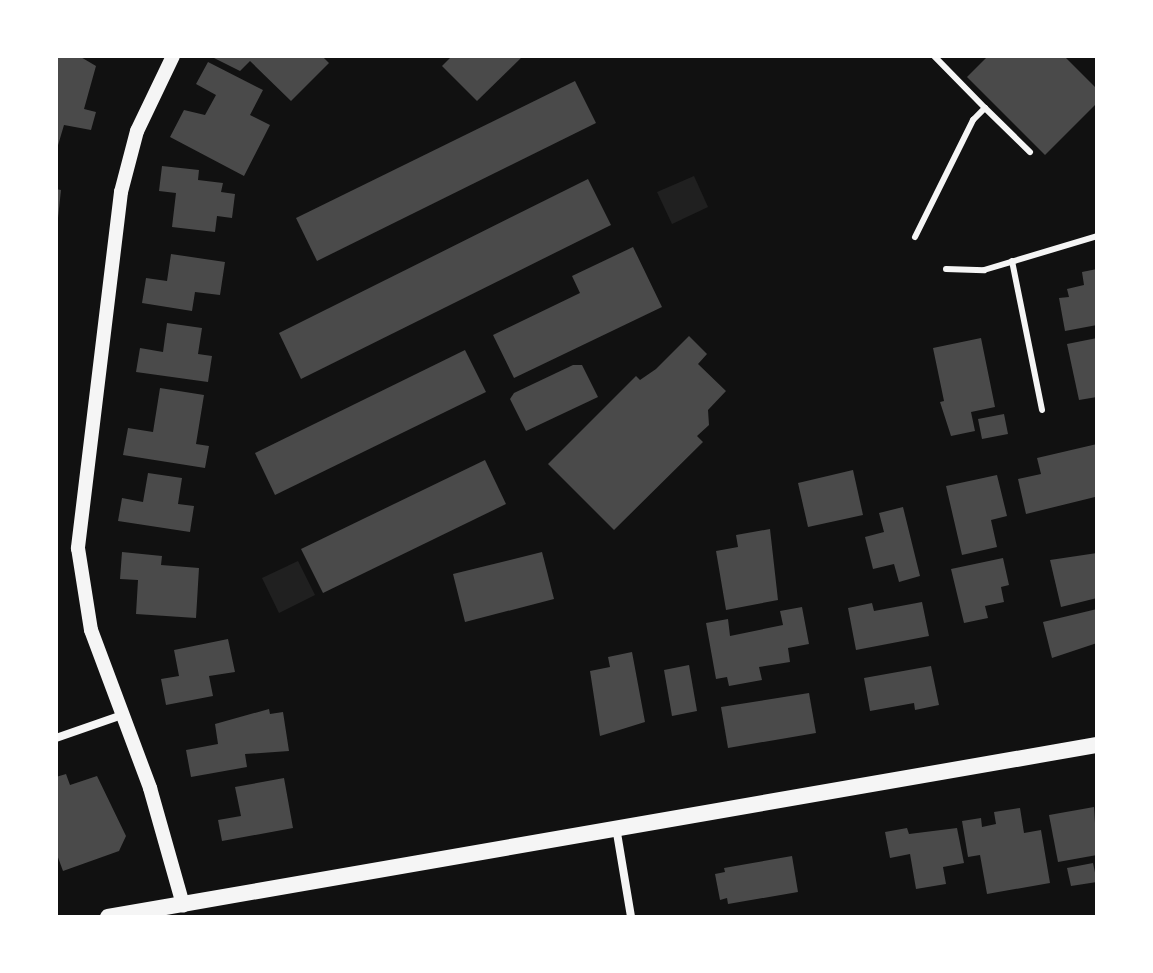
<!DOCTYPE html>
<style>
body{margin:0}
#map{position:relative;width:1153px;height:973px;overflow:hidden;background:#111;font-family:Rubik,sans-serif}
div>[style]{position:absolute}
.green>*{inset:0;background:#202020}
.building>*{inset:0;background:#4a4a4a}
.service>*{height:6px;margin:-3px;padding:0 3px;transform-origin:3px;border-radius:3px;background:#f5f5f5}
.minor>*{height:8px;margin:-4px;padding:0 4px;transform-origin:4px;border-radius:4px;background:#f5f5f5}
.tertiary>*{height:14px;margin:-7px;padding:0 7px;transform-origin:7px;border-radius:7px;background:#f5f5f5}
.secondary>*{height:16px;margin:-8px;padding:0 8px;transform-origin:8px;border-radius:8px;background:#f5f5f5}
span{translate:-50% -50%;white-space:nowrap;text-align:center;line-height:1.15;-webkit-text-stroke:8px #fff;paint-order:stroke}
.frame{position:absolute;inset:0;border:58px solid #fff;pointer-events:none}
</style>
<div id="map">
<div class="green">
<i style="clip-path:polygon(694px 176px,708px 207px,672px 224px,657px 192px)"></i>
<i style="clip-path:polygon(298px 561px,315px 595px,279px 613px,262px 578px)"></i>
</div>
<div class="building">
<i style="clip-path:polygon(79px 56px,96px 66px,84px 109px,96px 112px,91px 130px,64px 125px,56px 152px,56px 64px,58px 57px)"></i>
<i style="clip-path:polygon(210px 56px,322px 56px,329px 63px,291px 101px,250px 61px,240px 71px)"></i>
<i style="clip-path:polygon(452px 56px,523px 56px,477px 101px,442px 66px)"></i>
<i style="clip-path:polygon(988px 56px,1064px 56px,1097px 89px,1097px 103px,1045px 155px,967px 77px)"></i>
<i style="clip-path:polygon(208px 62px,263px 90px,250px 115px,270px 125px,244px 176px,170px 137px,184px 110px,205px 115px,216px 95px,196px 84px)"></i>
<i style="clip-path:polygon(575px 81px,596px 123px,317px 261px,296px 218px)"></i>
<i style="clip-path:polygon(162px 166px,199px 170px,198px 180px,223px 183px,221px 192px,235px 194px,232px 218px,217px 216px,215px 232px,172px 227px,176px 193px,159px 191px)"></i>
<i style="clip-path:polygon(588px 179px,611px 225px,301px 379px,279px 333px)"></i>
<i style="clip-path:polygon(56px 189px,61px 190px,58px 218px,56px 218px)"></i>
<i style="clip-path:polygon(633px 247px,662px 307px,514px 378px,493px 335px,580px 293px,572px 276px)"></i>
<i style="clip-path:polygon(171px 254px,225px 262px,220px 295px,195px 292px,192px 311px,142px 303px,146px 278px,167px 281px)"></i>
<i style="clip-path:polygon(1097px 269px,1097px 325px,1065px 331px,1059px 298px,1069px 297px,1067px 289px,1084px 285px,1082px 272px)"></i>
<i style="clip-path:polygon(167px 323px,202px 328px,198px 354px,212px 356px,208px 382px,136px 372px,140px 348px,163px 352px)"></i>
<i style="clip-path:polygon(689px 336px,707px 354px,698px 364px,726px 391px,708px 410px,709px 425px,697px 436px,703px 442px,614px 530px,548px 464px,636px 376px,640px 380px,656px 369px)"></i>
<i style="clip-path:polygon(981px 338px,995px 407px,971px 412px,975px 431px,951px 436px,940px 402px,944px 401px,933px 348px)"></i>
<i style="clip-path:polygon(1097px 338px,1097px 397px,1079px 400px,1067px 344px)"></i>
<i style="clip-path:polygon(465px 350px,486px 392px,275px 495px,255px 453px)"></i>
<i style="clip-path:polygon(573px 365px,582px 365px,598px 397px,526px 431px,510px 399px,514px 393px)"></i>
<i style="clip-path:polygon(160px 388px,204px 395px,196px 444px,209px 446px,205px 468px,123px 455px,128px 428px,153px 432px)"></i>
<i style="clip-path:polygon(1004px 414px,1008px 434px,982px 439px,978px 419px)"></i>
<i style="clip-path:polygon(1097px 444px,1095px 497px,1026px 514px,1018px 479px,1041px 474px,1037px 458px)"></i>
<i style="clip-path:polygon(485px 460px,506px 504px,323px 593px,301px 549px)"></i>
<i style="clip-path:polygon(853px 470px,863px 515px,808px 527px,798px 483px)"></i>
<i style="clip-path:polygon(148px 473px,182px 478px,178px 504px,194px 506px,190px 532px,118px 521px,122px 498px,143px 502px)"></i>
<i style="clip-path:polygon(997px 475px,1007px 516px,991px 520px,997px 547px,962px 555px,946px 486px)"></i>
<i style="clip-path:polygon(903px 507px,920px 576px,899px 582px,894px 564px,873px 569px,865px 537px,884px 532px,879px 513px)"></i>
<i style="clip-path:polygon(770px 529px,778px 600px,726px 610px,716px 551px,738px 547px,736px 535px)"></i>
<i style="clip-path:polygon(122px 552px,162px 556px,161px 565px,199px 568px,196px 618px,136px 614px,138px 580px,120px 579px)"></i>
<i style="clip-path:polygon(542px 552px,554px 599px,465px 622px,453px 574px)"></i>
<i style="clip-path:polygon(1097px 553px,1097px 598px,1061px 607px,1050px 560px)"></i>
<i style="clip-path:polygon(1003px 558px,1009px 585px,1001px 587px,1004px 602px,985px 606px,988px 618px,964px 623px,951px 569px)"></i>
<i style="clip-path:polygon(922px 602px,929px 636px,856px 650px,848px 608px,872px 603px,874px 611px)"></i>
<i style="clip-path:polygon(802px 607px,809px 644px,788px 648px,790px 662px,759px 667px,762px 680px,729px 686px,727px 677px,716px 679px,706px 623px,728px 619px,730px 636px,783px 625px,780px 611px)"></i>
<i style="clip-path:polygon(1097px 609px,1097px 643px,1052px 658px,1043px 622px)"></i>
<i style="clip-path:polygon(228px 639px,235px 672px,209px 676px,213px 696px,166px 705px,161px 679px,179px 676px,174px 650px)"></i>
<i style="clip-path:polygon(632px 652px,645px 722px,600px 736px,590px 671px,610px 667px,608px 657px)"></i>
<i style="clip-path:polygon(689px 665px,697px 711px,672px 716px,664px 670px)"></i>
<i style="clip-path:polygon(931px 666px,939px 705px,915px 710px,914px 703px,870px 711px,864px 678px)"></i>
<i style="clip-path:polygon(809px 693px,816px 733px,728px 748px,721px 707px)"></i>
<i style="clip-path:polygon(269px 709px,270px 714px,283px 712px,289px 751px,245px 754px,247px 767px,191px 777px,186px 750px,218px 744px,215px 724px)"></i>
<i style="clip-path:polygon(66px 774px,70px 785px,97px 776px,126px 836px,119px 851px,63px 871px,56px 852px,56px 777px)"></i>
<i style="clip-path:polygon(284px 778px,293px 828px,222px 841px,218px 820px,241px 816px,235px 787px)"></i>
<i style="clip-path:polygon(1094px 807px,1097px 855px,1058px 862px,1049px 815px)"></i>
<i style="clip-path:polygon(1020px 808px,1024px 833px,1041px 830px,1050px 883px,987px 894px,980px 855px,968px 857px,962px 821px,981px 818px,982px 827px,996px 824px,994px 812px)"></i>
<i style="clip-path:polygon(907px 828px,909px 834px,957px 828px,964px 863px,943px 867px,946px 884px,916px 889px,910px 854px,890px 858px,885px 832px)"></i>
<i style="clip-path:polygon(792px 856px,798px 892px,728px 904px,727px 898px,720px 900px,715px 874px,725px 872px,724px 868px)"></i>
<i style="clip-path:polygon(1093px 863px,1097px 882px,1071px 886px,1067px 868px)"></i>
</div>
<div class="service">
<i style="left:985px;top:108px;width:63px;rotate:44.4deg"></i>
<i style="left:915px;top:237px;width:131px;rotate:-63.6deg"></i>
<i style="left:973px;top:120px;width:17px;rotate:-45deg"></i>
<i style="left:985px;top:108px;width:73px;rotate:-134.4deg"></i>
<i style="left:1012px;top:261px;width:152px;rotate:78.6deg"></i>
<i style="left:946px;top:269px;width:38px;rotate:2deg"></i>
<i style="left:984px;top:270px;width:118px;rotate:-16.7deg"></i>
</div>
<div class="minor">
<i style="left:56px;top:738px;width:67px;rotate:-19.2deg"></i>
<i style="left:616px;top:827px;width:91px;rotate:80.5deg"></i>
</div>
<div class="tertiary">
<i style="left:173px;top:56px;width:83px;rotate:115.6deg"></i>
<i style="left:137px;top:131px;width:63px;rotate:104.7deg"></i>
<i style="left:121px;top:192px;width:359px;rotate:96.9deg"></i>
<i style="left:78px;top:548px;width:83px;rotate:81deg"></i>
<i style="left:91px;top:630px;width:169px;rotate:69.5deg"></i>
<i style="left:150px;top:788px;width:122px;rotate:74.2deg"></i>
</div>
<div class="secondary">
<i style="left:108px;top:917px;width:1004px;rotate:-9.87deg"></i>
</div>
<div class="frame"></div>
</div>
